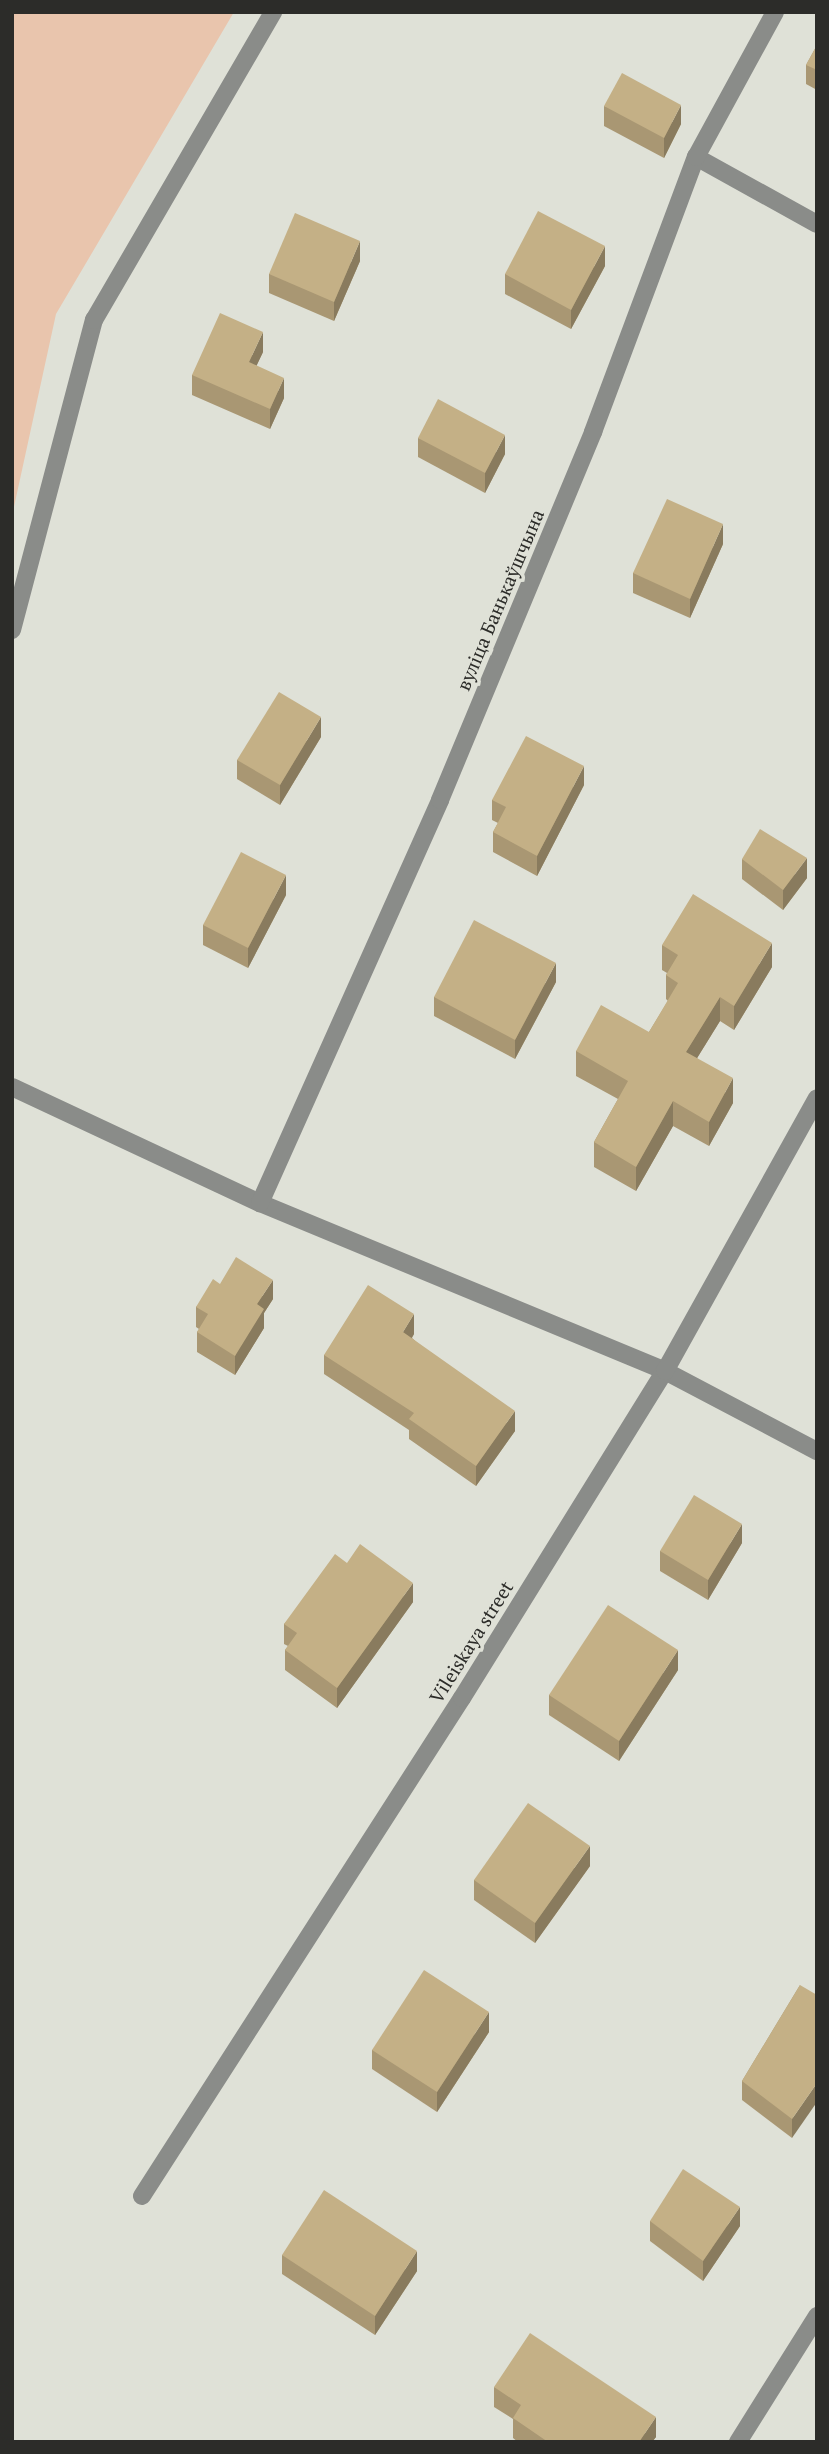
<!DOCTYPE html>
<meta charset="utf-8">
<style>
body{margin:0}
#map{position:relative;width:829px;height:2454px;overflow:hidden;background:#dfe1d7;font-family:"PT Serif",serif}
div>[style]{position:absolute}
.green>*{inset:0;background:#e9c5ad}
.minor>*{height:18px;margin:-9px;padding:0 9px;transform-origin:9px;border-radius:9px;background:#8a8c89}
.wall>*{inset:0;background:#a99773}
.shaded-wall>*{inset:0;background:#897b5e}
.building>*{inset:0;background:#c4b086}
span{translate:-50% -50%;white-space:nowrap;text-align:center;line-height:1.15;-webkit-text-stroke:7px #dfe1d7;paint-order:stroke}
.street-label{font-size:19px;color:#2c2c29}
.frame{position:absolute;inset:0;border:14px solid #2c2c29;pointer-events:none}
</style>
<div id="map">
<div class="green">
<i style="clip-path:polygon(12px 12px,234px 12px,56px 314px,12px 516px)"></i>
</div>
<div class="minor">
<i style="left:696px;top:157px;width:138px;rotate:29deg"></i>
<i style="left:12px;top:630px;width:321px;rotate:-75.2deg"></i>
<i style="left:94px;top:320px;width:356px;rotate:-59.8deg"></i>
<i style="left:12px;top:1087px;width:274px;rotate:25.1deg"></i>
<i style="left:260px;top:1203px;width:438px;rotate:22.5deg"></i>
<i style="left:665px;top:1371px;width:172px;rotate:27.8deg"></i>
<i style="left:260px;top:1203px;width:441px;rotate:-65.9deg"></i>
<i style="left:440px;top:800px;width:399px;rotate:-67.4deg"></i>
<i style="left:593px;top:432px;width:294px;rotate:-69.5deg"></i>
<i style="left:696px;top:157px;width:165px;rotate:-61.4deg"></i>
<i style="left:142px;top:2196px;width:592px;rotate:-57.28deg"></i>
<i style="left:462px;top:1698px;width:385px;rotate:-58.2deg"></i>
<i style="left:665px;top:1371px;width:312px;rotate:-60.9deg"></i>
<i style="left:738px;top:2442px;width:149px;rotate:-57.9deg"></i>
</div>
<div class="wall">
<i style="clip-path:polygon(817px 45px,817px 90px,806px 84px,806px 65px)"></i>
<i style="clip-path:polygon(604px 106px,681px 124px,664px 158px,604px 126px)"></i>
<i style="clip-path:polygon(360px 261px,334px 321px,269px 293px,269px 274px)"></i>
<i style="clip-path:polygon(605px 266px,571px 329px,505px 294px,505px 274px)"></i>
<i style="clip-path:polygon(263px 352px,256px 366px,284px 398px,270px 429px,192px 395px,192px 375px)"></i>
<i style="clip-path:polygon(418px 438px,505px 454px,485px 493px,418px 457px)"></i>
<i style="clip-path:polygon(723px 544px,690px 618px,633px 593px,633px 573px)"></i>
<i style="clip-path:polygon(321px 737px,280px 805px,237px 779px,237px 760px)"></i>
<i style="clip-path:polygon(584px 785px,537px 876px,493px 852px,493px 832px,498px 823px,492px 820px,492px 800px)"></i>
<i style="clip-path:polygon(742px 859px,807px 878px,783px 910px,742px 879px)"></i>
<i style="clip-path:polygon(286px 895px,248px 968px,203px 945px,203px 925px)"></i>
<i style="clip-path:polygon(662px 945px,772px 967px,734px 1030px,720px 1021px,697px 1058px,733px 1103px,709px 1146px,673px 1126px,636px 1191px,594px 1167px,594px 1142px,618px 1099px,576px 1076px,576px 1051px,649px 1032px,668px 1001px,666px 999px,666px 975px,667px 973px,662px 970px)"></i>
<i style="clip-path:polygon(556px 982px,515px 1059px,434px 1016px,434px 997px)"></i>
<i style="clip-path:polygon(220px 1284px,273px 1299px,264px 1313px,264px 1328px,235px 1375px,197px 1352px,197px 1332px,199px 1329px,196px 1327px,196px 1307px)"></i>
<i style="clip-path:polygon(414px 1334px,412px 1338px,515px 1431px,476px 1486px,409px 1439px,409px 1430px,324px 1374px,324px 1355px)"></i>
<i style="clip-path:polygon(742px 1543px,708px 1600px,660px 1571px,660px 1551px)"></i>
<i style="clip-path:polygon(347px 1563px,413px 1602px,337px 1708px,285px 1670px,285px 1650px,288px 1646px,284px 1644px,284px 1624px)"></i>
<i style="clip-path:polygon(678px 1670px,619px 1761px,549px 1715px,549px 1695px)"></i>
<i style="clip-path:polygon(590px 1866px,535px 1943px,474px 1900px,474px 1880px)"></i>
<i style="clip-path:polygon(800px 1985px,792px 2138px,742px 2100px,742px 2081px)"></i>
<i style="clip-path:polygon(489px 2032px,437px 2112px,372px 2069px,372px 2050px)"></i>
<i style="clip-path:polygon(650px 2221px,740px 2226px,703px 2281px,650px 2241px)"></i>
<i style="clip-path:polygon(282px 2255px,417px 2271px,375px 2335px,282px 2274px)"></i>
<i style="clip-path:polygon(494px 2387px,656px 2437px,652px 2442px,518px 2442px,513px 2438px,513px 2419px,494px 2407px)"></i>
</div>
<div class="shaded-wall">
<i style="clip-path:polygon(681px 105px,681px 124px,664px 158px,664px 138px)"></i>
<i style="clip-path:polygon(360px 241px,360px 261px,334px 321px,334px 302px)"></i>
<i style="clip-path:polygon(605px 246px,605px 266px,571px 329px,571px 310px)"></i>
<i style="clip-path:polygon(263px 332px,263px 352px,249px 382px,249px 362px)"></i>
<i style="clip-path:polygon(284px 378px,284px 398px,270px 429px,270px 409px)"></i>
<i style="clip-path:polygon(505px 435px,505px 454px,485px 493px,485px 473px)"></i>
<i style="clip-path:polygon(723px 524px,723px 544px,690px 618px,690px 599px)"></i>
<i style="clip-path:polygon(321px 717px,321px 737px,280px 805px,280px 785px)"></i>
<i style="clip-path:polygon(584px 766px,584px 785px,537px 876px,537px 856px)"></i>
<i style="clip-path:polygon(807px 858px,807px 878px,783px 910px,783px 890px)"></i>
<i style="clip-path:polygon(286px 875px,286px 895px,248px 968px,248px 948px)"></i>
<i style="clip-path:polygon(772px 943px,772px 967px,734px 1030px,734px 1006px)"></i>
<i style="clip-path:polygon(556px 963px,556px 982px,515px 1059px,515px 1040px)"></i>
<i style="clip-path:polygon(720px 997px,720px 1021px,686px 1076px,686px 1052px)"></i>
<i style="clip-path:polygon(733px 1078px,733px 1103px,709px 1146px,709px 1122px)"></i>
<i style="clip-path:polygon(673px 1101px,673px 1126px,636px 1191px,636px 1167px)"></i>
<i style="clip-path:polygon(273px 1280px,273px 1299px,264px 1313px,264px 1328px,235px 1375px,235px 1356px,257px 1304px)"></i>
<i style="clip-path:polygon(414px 1314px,414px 1334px,403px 1351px,403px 1332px)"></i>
<i style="clip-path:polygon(515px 1411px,515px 1431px,476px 1486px,476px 1466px)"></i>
<i style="clip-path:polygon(742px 1524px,742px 1543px,708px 1600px,708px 1580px)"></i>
<i style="clip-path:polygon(413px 1583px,413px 1602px,337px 1708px,337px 1688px)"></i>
<i style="clip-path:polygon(678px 1650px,678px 1670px,619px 1761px,619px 1741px)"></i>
<i style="clip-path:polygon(590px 1846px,590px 1866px,535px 1943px,535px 1923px)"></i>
<i style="clip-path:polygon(489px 2012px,489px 2032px,437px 2112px,437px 2092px)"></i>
<i style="clip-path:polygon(817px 2083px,817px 2102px,792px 2138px,792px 2119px)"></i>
<i style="clip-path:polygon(740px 2207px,740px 2226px,703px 2281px,703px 2261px)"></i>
<i style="clip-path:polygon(417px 2251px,417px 2271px,375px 2335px,375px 2316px)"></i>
<i style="clip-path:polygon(656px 2417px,656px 2437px,652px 2442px,639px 2442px)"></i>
</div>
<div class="building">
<i style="clip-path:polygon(817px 45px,817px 70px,806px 65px)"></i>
<i style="clip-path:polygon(622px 73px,681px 105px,664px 138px,604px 106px)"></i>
<i style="clip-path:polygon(538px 211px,605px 246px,571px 310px,505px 274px)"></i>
<i style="clip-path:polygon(295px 213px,360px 241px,334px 302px,269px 274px)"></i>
<i style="clip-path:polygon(220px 313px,263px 332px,249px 362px,284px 378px,270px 409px,192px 375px)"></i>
<i style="clip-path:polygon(438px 399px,505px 435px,485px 473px,418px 438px)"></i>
<i style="clip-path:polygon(667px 499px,723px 524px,690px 599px,633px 573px)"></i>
<i style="clip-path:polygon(279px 692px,321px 717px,280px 785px,237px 760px)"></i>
<i style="clip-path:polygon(526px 736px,584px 766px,537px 856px,493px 832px,506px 807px,492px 800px)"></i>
<i style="clip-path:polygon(760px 829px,807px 858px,783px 890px,742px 859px)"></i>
<i style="clip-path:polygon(241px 852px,286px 875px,248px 948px,203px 925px)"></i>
<i style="clip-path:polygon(693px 894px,772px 943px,734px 1006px,720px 997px,686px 1052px,733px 1078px,709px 1122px,673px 1101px,636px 1167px,594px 1142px,628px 1081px,576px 1051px,601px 1005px,649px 1032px,678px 983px,666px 975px,678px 955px,662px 945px)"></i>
<i style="clip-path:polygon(474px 920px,556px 963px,515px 1040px,434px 997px)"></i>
<i style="clip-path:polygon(236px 1257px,273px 1280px,257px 1304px,264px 1309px,235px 1356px,197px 1332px,208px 1314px,196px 1307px,213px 1279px,220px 1284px)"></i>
<i style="clip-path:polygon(368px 1285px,414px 1314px,403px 1332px,515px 1411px,476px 1466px,409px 1419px,414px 1413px,324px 1355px)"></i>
<i style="clip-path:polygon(694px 1495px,742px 1524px,708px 1580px,660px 1551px)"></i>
<i style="clip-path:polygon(360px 1544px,413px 1583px,337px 1688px,285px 1650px,297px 1633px,284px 1624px,335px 1554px,347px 1563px)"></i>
<i style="clip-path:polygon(608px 1605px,678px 1650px,619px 1741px,549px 1695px)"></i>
<i style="clip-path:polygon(528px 1803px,590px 1846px,535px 1923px,474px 1880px)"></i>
<i style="clip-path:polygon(424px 1970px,489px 2012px,437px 2092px,372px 2050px)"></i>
<i style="clip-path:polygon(800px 1985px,817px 1995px,817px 2083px,792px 2119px,742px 2081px)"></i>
<i style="clip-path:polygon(683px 2169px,740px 2207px,703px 2261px,650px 2221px)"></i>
<i style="clip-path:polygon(324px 2190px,417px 2251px,375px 2316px,282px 2255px)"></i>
<i style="clip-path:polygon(530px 2333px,656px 2417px,639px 2442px,548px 2442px,513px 2418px,521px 2405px,494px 2387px)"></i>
</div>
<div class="street-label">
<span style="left:500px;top:600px;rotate:-67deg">вуліца Банькаўшчына</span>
<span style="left:471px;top:1642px;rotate:-58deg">Vileiskaya street</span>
</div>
<div class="frame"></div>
</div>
